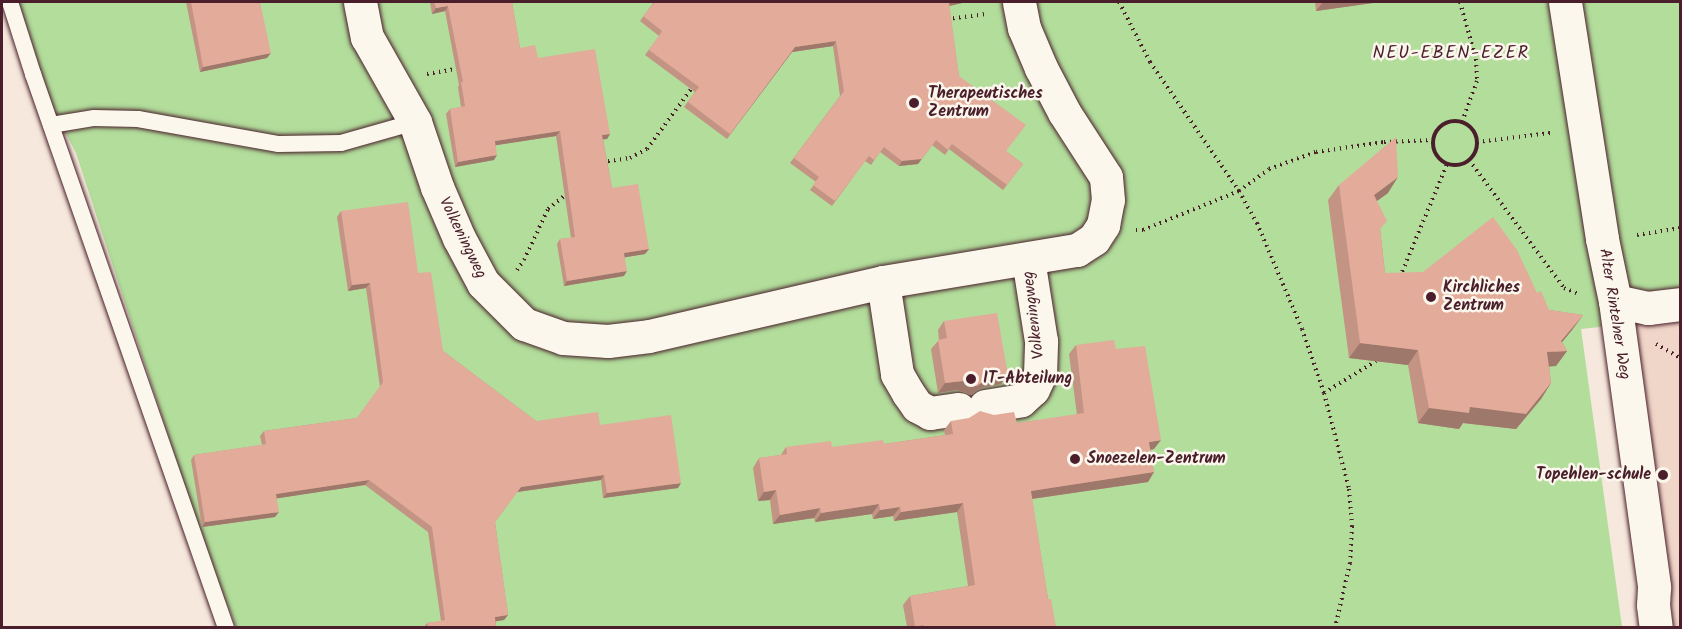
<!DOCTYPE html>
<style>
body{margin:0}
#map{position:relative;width:1682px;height:629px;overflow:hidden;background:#f6e8dc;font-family:Kalam,sans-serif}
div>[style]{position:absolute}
.built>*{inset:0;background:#f0d6c8}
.green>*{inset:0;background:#b2dd9b}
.path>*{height:4px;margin-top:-2px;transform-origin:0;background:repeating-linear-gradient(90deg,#4a1f2b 0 1.5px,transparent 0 6px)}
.path>.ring{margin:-2px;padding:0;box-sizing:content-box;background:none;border:4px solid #4a1f2b;border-radius:50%}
.roads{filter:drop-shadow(0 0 2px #4a1f2b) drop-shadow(0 0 2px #4a1f2b)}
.service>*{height:16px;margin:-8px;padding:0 8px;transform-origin:8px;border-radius:8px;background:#fbf7ec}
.minor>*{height:33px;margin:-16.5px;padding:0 16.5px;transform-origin:16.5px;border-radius:16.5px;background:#fbf7ec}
.wall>*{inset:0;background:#c39384}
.shaded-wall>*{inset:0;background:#9f786c}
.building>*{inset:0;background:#e3ab9a}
.dots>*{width:16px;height:16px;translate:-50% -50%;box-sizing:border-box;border:3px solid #fbf7ec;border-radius:50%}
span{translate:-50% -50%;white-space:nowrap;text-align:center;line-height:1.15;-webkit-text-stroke:5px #fbf7ec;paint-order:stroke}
.poi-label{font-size:16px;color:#4a1f2b;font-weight:700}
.left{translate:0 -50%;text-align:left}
.right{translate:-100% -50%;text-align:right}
.street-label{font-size:16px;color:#4a1f2b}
.neighbourhood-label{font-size:18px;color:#4a1f2b;letter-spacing:1.5px}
.frame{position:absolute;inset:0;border:3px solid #4a1f2b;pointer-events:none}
</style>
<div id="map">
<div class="built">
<i style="clip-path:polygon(1680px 318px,1680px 627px,1669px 627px,1623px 324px)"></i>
</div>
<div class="green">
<i style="clip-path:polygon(18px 2px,1680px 2px,1680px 318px,1581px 329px,1622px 627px,236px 627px,204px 545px,76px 153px,47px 98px)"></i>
</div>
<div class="path">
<i style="left:1119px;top:2px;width:68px;rotate:62.7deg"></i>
<i style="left:1150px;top:62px;width:157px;rotate:55.4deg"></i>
<i style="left:1239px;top:191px;width:37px;rotate:61deg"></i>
<i style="left:1257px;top:223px;width:115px;rotate:67deg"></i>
<i style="left:1302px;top:329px;width:68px;rotate:71deg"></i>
<i style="left:1324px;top:393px;width:99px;rotate:75.4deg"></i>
<i style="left:1349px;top:489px;width:37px;rotate:85deg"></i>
<i style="left:1352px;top:526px;width:37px;rotate:93deg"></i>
<i style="left:1350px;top:563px;width:67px;rotate:103deg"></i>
<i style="left:1460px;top:2px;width:59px;rotate:74.3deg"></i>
<i style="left:1476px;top:59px;width:22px;rotate:87deg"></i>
<i style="left:1477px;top:81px;width:44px;rotate:110.1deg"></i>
<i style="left:947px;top:19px;width:40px;rotate:-7.1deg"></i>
<i style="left:427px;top:74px;width:35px;rotate:-10deg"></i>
<i class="ring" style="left:1433px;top:121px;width:40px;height:40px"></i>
<i style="left:1477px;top:142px;width:74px;rotate:-7deg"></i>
<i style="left:1469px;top:160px;width:159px;rotate:53.4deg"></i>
<i style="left:1564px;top:288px;width:16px;rotate:22deg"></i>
<i style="left:602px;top:162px;width:28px;rotate:-8deg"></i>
<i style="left:630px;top:158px;width:19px;rotate:-28deg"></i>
<i style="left:647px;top:149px;width:79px;rotate:-53.7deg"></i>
<i style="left:1136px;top:230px;width:7px"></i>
<i style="left:1143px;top:230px;width:104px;rotate:-22.1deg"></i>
<i style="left:1239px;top:191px;width:37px;rotate:-36deg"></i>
<i style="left:1269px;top:169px;width:50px;rotate:-19.9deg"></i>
<i style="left:1316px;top:152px;width:69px;rotate:-8.4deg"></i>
<i style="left:1384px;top:142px;width:49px;rotate:-2.3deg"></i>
<i style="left:1637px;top:235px;width:44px;rotate:-9.2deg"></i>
<i style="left:517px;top:270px;width:12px;rotate:-55deg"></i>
<i style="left:524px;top:260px;width:56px;rotate:-64.8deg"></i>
<i style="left:548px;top:209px;width:22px;rotate:-39deg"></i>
<i style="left:1400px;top:277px;width:122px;rotate:-67.4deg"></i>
<i style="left:1656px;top:344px;width:28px;rotate:30deg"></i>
<i style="left:1324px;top:393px;width:61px;rotate:-31.6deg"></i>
</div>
<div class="roads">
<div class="service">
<i style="left:10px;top:2px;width:76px;rotate:72.3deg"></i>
<i style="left:33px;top:74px;width:587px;rotate:70.79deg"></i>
<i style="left:51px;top:125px;width:44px;rotate:-9.2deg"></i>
<i style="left:94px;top:118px;width:44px;rotate:1.3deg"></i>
<i style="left:138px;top:119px;width:143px;rotate:10.1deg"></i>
<i style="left:279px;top:144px;width:62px;rotate:-0.9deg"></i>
<i style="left:341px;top:143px;width:77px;rotate:-15.8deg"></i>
</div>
<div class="minor">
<i style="left:360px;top:2px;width:36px;rotate:79deg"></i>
<i style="left:367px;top:37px;width:98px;rotate:60.5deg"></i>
<i style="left:415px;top:122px;width:69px;rotate:71.3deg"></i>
<i style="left:437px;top:187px;width:56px;rotate:66.7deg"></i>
<i style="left:459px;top:238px;width:51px;rotate:61.9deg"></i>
<i style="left:483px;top:283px;width:58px;rotate:45deg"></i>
<i style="left:524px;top:324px;width:41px;rotate:19.7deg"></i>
<i style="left:563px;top:338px;width:45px;rotate:3.8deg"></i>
<i style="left:608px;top:341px;width:41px;rotate:-7deg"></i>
<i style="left:649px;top:336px;width:240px;rotate:-13deg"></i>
<i style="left:883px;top:282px;width:197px;rotate:-9.4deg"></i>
<i style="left:1077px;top:250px;width:20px;rotate:-33deg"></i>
<i style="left:1094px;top:239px;width:17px;rotate:-57deg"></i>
<i style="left:1103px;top:225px;width:25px;rotate:-79deg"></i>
<i style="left:1108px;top:200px;width:23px;rotate:-95deg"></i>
<i style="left:1106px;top:177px;width:77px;rotate:-122.9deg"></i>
<i style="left:1064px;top:112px;width:50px;rotate:-117.6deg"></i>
<i style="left:1041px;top:68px;width:43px;rotate:-113deg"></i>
<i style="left:1024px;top:28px;width:26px;rotate:-101deg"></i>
<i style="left:1565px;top:2px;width:240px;rotate:81.1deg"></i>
<i style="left:1602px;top:239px;width:63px;rotate:78.2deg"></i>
<i style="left:1615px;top:301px;width:289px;rotate:82.2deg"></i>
<i style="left:1654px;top:587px;width:18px;rotate:93deg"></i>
<i style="left:1653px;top:605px;width:23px;rotate:83deg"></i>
<i style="left:883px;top:282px;width:93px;rotate:81.3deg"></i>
<i style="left:897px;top:374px;width:22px;rotate:60deg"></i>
<i style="left:908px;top:393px;width:16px;rotate:55deg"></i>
<i style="left:917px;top:406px;width:15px;rotate:28deg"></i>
<i style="left:930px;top:413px;width:29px;rotate:-8deg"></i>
<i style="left:1615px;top:301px;width:34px;rotate:12deg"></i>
<i style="left:1648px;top:308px;width:32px;rotate:-7deg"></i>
<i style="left:985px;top:406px;width:36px;rotate:-9deg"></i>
<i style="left:1021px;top:400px;width:16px;rotate:-43deg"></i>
<i style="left:1033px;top:389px;width:17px;rotate:-65deg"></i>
<i style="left:1040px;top:374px;width:33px;rotate:-88deg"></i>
<i style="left:1041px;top:341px;width:83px;rotate:-99deg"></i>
</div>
</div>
<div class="wall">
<i style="clip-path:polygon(186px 2px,260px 2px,267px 58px,200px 72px)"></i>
<i style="clip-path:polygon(430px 2px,512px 2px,520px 48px,538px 58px,610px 134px,607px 139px,603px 139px,612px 188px,649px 249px,645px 254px,625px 257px,624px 276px,564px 286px,557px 244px,560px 239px,571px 238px,556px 136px,496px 145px,494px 160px,455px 167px,446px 114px,450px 109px,461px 107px,458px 87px,459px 85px,445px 11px,432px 14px)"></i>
<i style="clip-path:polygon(654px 2px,963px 2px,962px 3px,949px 6px,959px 76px,1006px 151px,1023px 164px,1003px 190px,949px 149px,945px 155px,932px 145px,918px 164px,899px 166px,880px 152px,871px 165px,865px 161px,832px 206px,810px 190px,816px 182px,790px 163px,840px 96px,833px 46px,792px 52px,727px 139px,684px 107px,695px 92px,645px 55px,659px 36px,640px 21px)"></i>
<i style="clip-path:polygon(1315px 2px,1380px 2px,1316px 11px)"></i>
<i style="clip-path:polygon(1339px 185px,1388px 193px,1377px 201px,1385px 273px,1537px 293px,1549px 310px,1583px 315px,1572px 330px,1562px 342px,1567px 351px,1556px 366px,1549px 366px,1551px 383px,1541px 399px,1516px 429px,1463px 423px,1459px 429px,1418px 423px,1408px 365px,1349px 358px,1328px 200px)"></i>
<i style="clip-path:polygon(341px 211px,418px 273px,443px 351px,536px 421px,600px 425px,678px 488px,603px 498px,601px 480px,517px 492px,495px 522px,508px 615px,504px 620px,496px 621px,496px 627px,424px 627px,427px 623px,441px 621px,428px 532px,365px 485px,277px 498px,275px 517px,202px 527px,191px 460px,194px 455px,262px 445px,260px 436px,264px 431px,357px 418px,380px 387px,366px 288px,348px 291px,337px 217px)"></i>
<i style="clip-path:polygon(944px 321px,1001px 384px,981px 388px,971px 395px,957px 390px,938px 393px,931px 349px,939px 340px,938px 330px)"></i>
<i style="clip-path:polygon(1076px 345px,1116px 349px,1154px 449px,1150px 450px,1154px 472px,1148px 482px,1032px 499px,1048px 599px,1056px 627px,907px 627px,903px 605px,910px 596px,968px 586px,957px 512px,894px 521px,893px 516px,873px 519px,872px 514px,815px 522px,814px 518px,773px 524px,770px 500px,758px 501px,753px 468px,759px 458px,781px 455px,786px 447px,832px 447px,884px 444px,945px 435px,944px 430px,951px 421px,1017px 423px,1077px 415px,1069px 354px)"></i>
</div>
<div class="shaded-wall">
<i style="clip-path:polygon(949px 2px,963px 2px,962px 3px,945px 7px)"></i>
<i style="clip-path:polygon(1323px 2px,1380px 2px,1316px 11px)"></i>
<i style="clip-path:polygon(448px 6px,445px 11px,432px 14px,436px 8px)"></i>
<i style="clip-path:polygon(836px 41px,833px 46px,792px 52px,727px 139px,795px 47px)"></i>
<i style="clip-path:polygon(271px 53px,267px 58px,200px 72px,203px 67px)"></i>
<i style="clip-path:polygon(560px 131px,556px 136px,491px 146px,495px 141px)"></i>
<i style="clip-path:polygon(610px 134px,607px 139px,599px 140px,602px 135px)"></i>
<i style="clip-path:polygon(932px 145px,918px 164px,899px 166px,902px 161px)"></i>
<i style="clip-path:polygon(497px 155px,494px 160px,455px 167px,458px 162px)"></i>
<i style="clip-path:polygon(1398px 177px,1388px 193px,1363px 211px,1374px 195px)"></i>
<i style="clip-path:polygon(649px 249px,645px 254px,621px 258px,624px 253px)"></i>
<i style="clip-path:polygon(627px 271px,624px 276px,564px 286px,567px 281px)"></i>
<i style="clip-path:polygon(370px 283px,366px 288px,348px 291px,352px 285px)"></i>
<i style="clip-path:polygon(1583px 315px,1572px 330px,1554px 352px,1567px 351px,1556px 366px,1536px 368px,1547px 352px,1561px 341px)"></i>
<i style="clip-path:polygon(1360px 343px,1418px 350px,1408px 365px,1349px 358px)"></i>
<i style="clip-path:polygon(1008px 375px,1001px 384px,981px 388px,971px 395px,957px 390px,938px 393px,945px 383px)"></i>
<i style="clip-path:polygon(1551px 383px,1541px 399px,1516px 429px,1463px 423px,1459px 429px,1418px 423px,1429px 408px,1470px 407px)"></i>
<i style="clip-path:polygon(1161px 440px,1154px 449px,1143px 451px,1149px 442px)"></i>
<i style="clip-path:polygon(1154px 472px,1148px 482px,1024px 500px,1031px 491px)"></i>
<i style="clip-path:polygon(604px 475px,601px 480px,517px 492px,521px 487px)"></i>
<i style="clip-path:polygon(369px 480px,365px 485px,273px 499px,276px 494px)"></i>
<i style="clip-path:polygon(681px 483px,678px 488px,603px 498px,607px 493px)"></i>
<i style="clip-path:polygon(776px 490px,770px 500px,758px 501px,764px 492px)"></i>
<i style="clip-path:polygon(963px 503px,957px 512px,894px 521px,901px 512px)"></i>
<i style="clip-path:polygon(879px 504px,872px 514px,815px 522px,821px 513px)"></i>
<i style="clip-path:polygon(900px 507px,893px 516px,873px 519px,880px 510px)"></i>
<i style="clip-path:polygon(820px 508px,814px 518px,773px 524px,780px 515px)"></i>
<i style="clip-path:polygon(279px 512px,275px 517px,202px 527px,205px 522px)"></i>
<i style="clip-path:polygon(508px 615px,504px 620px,491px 622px,495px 617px)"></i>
</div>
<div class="building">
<i style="clip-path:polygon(191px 2px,260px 2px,271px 53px,203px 67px)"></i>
<i style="clip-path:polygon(434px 2px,512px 2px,520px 48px,535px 45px,538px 58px,595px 49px,610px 134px,602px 135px,612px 188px,638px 184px,649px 249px,624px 253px,627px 271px,567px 281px,560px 239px,575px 237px,560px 131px,495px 141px,497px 155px,458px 162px,450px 109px,465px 106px,461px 82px,463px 82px,448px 6px,436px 8px)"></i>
<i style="clip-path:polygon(655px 2px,949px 2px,959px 76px,1026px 125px,1006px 151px,1023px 164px,1007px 185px,952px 144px,948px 150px,936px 140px,922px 159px,902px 161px,884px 147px,874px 160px,869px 156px,835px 201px,813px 185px,819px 177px,794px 158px,844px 91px,836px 41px,795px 47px,730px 134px,688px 102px,699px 87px,649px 50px,662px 31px,643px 16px)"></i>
<i style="clip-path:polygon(1396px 137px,1398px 177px,1374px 195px,1387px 221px,1380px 229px,1385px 273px,1423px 272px,1493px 217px,1517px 250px,1537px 293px,1541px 291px,1549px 310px,1583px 315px,1561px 341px,1567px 351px,1547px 352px,1551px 383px,1526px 414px,1470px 407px,1469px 413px,1429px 408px,1418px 350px,1360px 343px,1339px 185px)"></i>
<i style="clip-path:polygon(408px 202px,418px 273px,431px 272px,443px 351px,536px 421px,598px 412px,600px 425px,671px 415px,681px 483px,607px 493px,604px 475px,521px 487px,495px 522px,508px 615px,495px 617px,496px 627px,428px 627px,427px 623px,445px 620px,432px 527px,369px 480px,276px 494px,279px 512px,205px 522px,194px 455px,266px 444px,264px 431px,357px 418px,383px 382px,370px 283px,352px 285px,341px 211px)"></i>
<i style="clip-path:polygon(997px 313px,1008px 375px,988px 378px,977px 386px,964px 381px,945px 383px,938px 340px,947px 338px,944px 321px)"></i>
<i style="clip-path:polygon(1114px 340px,1116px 349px,1145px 346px,1161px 440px,1149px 442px,1154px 472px,1031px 491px,1048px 599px,1051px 599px,1056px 627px,924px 627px,923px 625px,915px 627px,910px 596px,975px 585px,963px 503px,901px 512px,900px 507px,880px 510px,879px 504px,821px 513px,820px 508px,780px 515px,776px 490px,764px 492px,759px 458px,787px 454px,786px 447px,831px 441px,832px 447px,883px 440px,884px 444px,953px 434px,951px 421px,969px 418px,980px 411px,994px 415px,1014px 412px,1017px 423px,1084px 413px,1076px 345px)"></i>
</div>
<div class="dots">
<i style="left:914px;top:103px;background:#4a1f2b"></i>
<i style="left:1431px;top:297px;background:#4a1f2b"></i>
<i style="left:971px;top:379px;background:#4a1f2b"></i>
<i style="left:1075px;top:459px;background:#4a1f2b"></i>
<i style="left:1663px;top:475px;background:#4a1f2b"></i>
</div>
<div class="poi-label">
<span class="left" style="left:928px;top:103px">Therapeutisches<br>Zentrum</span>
<span class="left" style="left:1443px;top:297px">Kirchliches<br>Zentrum</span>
<span class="left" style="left:983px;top:379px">IT-Abteilung</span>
<span class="left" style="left:1087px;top:459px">Snoezelen-Zentrum</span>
<span class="right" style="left:1651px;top:475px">Topehlen-schule</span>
</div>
<div class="street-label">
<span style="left:462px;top:238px;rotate:64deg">Volkeningweg</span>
<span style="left:1614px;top:314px;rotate:81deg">Alter Rintelner Weg</span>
<span style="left:1034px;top:315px;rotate:-97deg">Volkeningweg</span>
</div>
<div class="neighbourhood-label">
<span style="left:1451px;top:54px">NEU-EBEN-EZER</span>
</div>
<div class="frame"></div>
</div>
